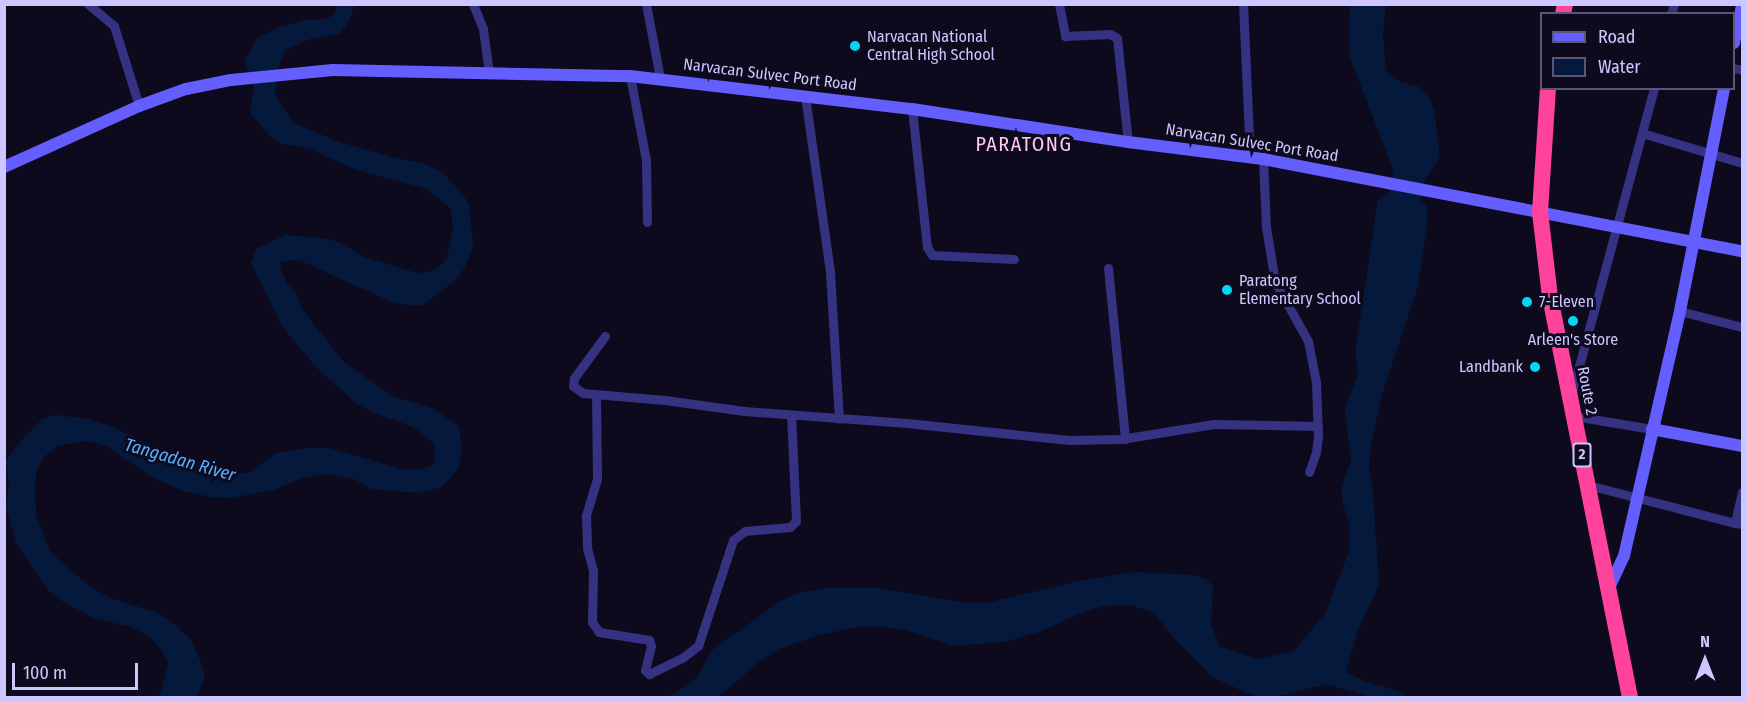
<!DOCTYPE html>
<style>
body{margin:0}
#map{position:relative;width:1747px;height:702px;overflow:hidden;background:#0e0a1e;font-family:"Fira Sans Condensed",sans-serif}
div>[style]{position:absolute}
.water>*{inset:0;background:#05193c}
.street>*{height:9px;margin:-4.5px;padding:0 4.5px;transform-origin:4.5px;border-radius:4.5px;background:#353281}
.secondary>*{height:12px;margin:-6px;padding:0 6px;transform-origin:6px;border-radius:6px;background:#645eff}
.highway>*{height:16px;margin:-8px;padding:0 8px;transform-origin:8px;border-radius:8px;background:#ff429b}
.dots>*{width:16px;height:16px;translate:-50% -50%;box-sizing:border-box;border:3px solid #0e0a1e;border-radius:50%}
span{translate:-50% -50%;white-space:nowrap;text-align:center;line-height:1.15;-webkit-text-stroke:6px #0e0a1e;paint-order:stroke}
.shield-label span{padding:2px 4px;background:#0e0a1e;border:2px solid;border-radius:4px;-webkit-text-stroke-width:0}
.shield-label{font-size:15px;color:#cec7ff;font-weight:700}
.poi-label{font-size:16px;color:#cec7ff}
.left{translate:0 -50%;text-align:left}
.right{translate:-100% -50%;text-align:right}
.street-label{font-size:16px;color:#cec7ff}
.water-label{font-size:18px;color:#55afff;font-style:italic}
.quarter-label{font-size:20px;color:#ffc9eb;letter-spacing:1.5px}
.frame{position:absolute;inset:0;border:6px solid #cec7ff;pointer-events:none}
.legend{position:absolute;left:1540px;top:12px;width:195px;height:78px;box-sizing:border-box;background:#0e0a1e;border:2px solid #5b5678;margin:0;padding:8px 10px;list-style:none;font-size:18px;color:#cec7ff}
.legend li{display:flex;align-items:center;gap:12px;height:30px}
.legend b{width:30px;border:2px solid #5b5678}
.north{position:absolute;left:1675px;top:630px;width:60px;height:60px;-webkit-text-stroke:4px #0e0a1e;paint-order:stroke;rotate:0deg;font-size:16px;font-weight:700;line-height:24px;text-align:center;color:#cec7ff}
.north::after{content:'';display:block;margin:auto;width:21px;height:27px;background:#cec7ff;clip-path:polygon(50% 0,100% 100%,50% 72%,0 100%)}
.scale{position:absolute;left:12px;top:663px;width:126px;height:27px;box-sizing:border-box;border:3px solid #cec7ff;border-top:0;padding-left:8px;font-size:18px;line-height:21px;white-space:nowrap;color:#cec7ff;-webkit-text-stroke:4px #0e0a1e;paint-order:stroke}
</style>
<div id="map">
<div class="water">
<i style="clip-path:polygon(337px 5px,355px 5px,348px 22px,340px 34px,310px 39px,285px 50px,279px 66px,275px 95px,294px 123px,336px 141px,395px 158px,422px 163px,441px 171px,463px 194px,469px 205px,473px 246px,464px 269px,453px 282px,423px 305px,416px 306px,394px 303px,299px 260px,281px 261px,280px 267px,287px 284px,296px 292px,301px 308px,344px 362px,392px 396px,432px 408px,459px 426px,462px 448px,458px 469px,442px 487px,419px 493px,371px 489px,354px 479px,324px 474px,302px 478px,273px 490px,230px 498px,211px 497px,184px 491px,154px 478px,106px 446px,89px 441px,58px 445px,43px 458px,36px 472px,35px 491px,36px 515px,50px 552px,89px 586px,110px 598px,155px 612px,172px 622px,191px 640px,200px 660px,205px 676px,197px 697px,159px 697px,169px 663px,161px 649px,150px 637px,134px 628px,94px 618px,58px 599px,48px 590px,17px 545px,6px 508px,9px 481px,6px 461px,18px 444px,43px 418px,57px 415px,87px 419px,110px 426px,176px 456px,242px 474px,253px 471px,276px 453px,310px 448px,329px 448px,401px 469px,419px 470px,434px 464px,435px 444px,413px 427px,374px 413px,357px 404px,317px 368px,283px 328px,251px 263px,256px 249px,285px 235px,322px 238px,339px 242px,364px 257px,418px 273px,433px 271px,447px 259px,453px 227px,451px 209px,427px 189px,354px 169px,310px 149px,280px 143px,271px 137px,250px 113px,254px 88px,245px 61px,257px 38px,280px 27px,305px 20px,327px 19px,335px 13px)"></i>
<i style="clip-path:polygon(1350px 5px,1386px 5px,1383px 34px,1386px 71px,1400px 82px,1419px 87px,1427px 93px,1434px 109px,1440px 158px,1426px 178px,1420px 201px,1427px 206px,1427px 228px,1418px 286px,1382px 394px,1371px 445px,1369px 471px,1373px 491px,1379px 585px,1357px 632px,1346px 672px,1366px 682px,1398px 691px,1405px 697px,1371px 697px,1326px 684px,1274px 697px,1261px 697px,1244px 692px,1211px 676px,1174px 638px,1154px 613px,1130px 605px,1104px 606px,1081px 613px,1039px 632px,1004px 642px,954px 646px,903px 629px,880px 627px,861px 626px,820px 635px,779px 649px,760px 661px,718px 697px,668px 698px,697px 678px,711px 651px,779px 602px,795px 594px,823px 588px,877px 588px,966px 603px,986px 603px,1080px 581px,1135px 572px,1193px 575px,1206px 579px,1213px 586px,1211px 624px,1220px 647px,1258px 659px,1294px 651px,1326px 612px,1349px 551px,1350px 526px,1342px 501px,1342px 485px,1351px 460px,1345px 410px,1358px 373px,1355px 352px,1378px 200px,1389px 192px,1393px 169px,1349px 55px)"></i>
</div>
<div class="street">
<i style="left:88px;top:4px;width:34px;rotate:40deg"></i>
<i style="left:114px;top:26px;width:84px;rotate:72.6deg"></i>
<i style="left:473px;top:4px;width:27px;rotate:68deg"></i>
<i style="left:483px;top:29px;width:44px;rotate:82.2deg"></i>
<i style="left:646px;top:4px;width:75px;rotate:79.3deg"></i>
<i style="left:1059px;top:4px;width:33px;rotate:79deg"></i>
<i style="left:1065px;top:36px;width:45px;rotate:-2.5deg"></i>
<i style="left:1110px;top:34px;width:8px;rotate:30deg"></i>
<i style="left:1117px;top:38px;width:105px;rotate:84deg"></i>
<i style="left:1243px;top:4px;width:153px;rotate:87.4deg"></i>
<i style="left:1671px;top:14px;width:10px;rotate:-73deg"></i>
<i style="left:1734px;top:68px;width:8px;rotate:14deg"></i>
<i style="left:630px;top:76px;width:86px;rotate:79.2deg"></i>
<i style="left:646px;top:160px;width:62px;rotate:89.1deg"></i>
<i style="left:805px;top:96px;width:178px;rotate:81.9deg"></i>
<i style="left:830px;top:272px;width:147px;rotate:86.5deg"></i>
<i style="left:912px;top:109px;width:139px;rotate:83.8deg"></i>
<i style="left:927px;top:247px;width:9px;rotate:58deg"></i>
<i style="left:932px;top:255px;width:82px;rotate:2.8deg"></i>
<i style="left:1642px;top:133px;width:104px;rotate:16.7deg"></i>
<i style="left:1263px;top:159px;width:68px;rotate:87.5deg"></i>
<i style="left:1266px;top:227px;width:56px;rotate:80.7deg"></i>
<i style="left:1275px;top:282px;width:68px;rotate:60.8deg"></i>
<i style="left:1308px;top:341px;width:42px;rotate:79deg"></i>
<i style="left:1316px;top:382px;width:54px;rotate:87.9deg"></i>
<i style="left:1318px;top:436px;width:16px;rotate:97deg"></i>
<i style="left:1316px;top:452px;width:21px;rotate:109deg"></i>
<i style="left:1108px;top:268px;width:172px;rotate:84.3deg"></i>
<i style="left:1680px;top:311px;width:64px;rotate:14.5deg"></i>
<i style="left:605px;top:336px;width:52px;rotate:126.4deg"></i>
<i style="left:574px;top:378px;width:8px;rotate:97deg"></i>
<i style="left:573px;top:386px;width:12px;rotate:35deg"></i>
<i style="left:583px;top:393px;width:82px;rotate:4.9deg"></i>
<i style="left:665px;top:400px;width:80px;rotate:7.9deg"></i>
<i style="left:744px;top:411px;width:163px;rotate:4.2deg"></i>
<i style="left:907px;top:423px;width:163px;rotate:6deg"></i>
<i style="left:1069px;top:440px;width:52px;rotate:-1.1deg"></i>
<i style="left:1121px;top:439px;width:94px;rotate:-9.2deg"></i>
<i style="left:1214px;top:424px;width:104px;rotate:1.1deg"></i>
<i style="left:1572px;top:392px;width:315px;rotate:-74.9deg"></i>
<i style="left:596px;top:395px;width:84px;rotate:89.3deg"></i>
<i style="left:597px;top:479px;width:39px;rotate:107deg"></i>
<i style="left:586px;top:516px;width:32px;rotate:88deg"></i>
<i style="left:587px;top:548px;width:24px;rotate:75deg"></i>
<i style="left:593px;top:571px;width:51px;rotate:91.1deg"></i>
<i style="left:592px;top:622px;width:12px;rotate:55deg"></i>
<i style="left:599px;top:632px;width:51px;rotate:9.1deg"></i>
<i style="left:649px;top:640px;width:6px;rotate:72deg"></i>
<i style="left:651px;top:646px;width:25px;rotate:104deg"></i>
<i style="left:645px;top:670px;width:6px;rotate:45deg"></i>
<i style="left:649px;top:674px;width:37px;rotate:-26deg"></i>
<i style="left:682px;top:658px;width:20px;rotate:-37deg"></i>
<i style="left:698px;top:646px;width:112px;rotate:-71.7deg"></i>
<i style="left:733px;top:540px;width:15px;rotate:-37deg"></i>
<i style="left:745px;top:531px;width:45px;rotate:-5.1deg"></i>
<i style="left:790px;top:527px;width:8px;rotate:-45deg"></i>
<i style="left:796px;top:521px;width:106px;rotate:-92.7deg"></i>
<i style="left:1574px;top:416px;width:79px;rotate:9.5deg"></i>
<i style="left:1588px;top:485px;width:152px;rotate:14.5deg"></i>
<i style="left:1742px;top:492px;width:32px;rotate:103deg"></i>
<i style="left:1735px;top:523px;width:7px;rotate:8deg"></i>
</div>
<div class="secondary">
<i style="left:1734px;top:43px;width:40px;rotate:-78deg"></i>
<i style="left:4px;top:167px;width:148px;rotate:-24.3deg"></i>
<i style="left:139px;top:106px;width:50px;rotate:-19.9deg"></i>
<i style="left:186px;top:89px;width:46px;rotate:-11.3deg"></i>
<i style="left:231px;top:80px;width:102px;rotate:-5.6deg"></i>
<i style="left:333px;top:70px;width:297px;rotate:1.2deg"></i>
<i style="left:630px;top:76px;width:284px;rotate:6.7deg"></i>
<i style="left:912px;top:109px;width:219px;rotate:8.7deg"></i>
<i style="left:1128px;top:142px;width:136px;rotate:7.2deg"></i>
<i style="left:1263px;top:159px;width:488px;rotate:10.9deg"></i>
<i style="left:1652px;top:429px;width:92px;rotate:10.7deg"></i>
<i style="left:1609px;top:588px;width:35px;rotate:-65deg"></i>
<i style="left:1624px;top:556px;width:251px;rotate:-77.1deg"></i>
<i style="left:1680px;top:311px;width:227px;rotate:-78.8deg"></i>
</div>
<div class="highway">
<i style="left:1563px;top:14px;width:10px;rotate:-79deg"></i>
<i style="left:1548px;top:88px;width:124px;rotate:93.7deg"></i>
<i style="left:1540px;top:212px;width:86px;rotate:83.3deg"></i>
<i style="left:1550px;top:297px;width:409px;rotate:78.7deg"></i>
</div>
<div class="dots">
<i style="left:855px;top:46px;background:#00d8f2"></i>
<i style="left:1227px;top:290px;background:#00d8f2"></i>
<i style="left:1527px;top:302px;background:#00d8f2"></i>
<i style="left:1573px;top:321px;background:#00d8f2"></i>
<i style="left:1535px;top:367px;background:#00d8f2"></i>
</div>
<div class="shield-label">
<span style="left:1582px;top:455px">2</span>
</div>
<div class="poi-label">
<span class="left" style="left:867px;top:46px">Narvacan National<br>Central High School</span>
<span class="left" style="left:1239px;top:290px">Paratong<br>Elementary School</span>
<span class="left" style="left:1539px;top:302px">7-Eleven</span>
<span style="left:1573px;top:340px">Arleen's Store</span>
<span class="right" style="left:1523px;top:367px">Landbank</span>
</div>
<div class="street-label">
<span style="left:770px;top:75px;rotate:7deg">Narvacan Sulvec Port Road</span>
<span style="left:1252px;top:143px;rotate:9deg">Narvacan Sulvec Port Road</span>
<span style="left:1587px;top:391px;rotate:79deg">Route 2</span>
</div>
<div class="water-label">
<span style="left:180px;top:460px;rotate:16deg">Tangadan River</span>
</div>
<div class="quarter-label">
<span style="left:1024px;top:144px">PARATONG</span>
</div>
<div class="frame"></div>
<ul class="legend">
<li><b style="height:8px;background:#645eff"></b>Road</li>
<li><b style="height:16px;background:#05193c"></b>Water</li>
</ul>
<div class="north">N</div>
<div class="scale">100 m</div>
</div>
